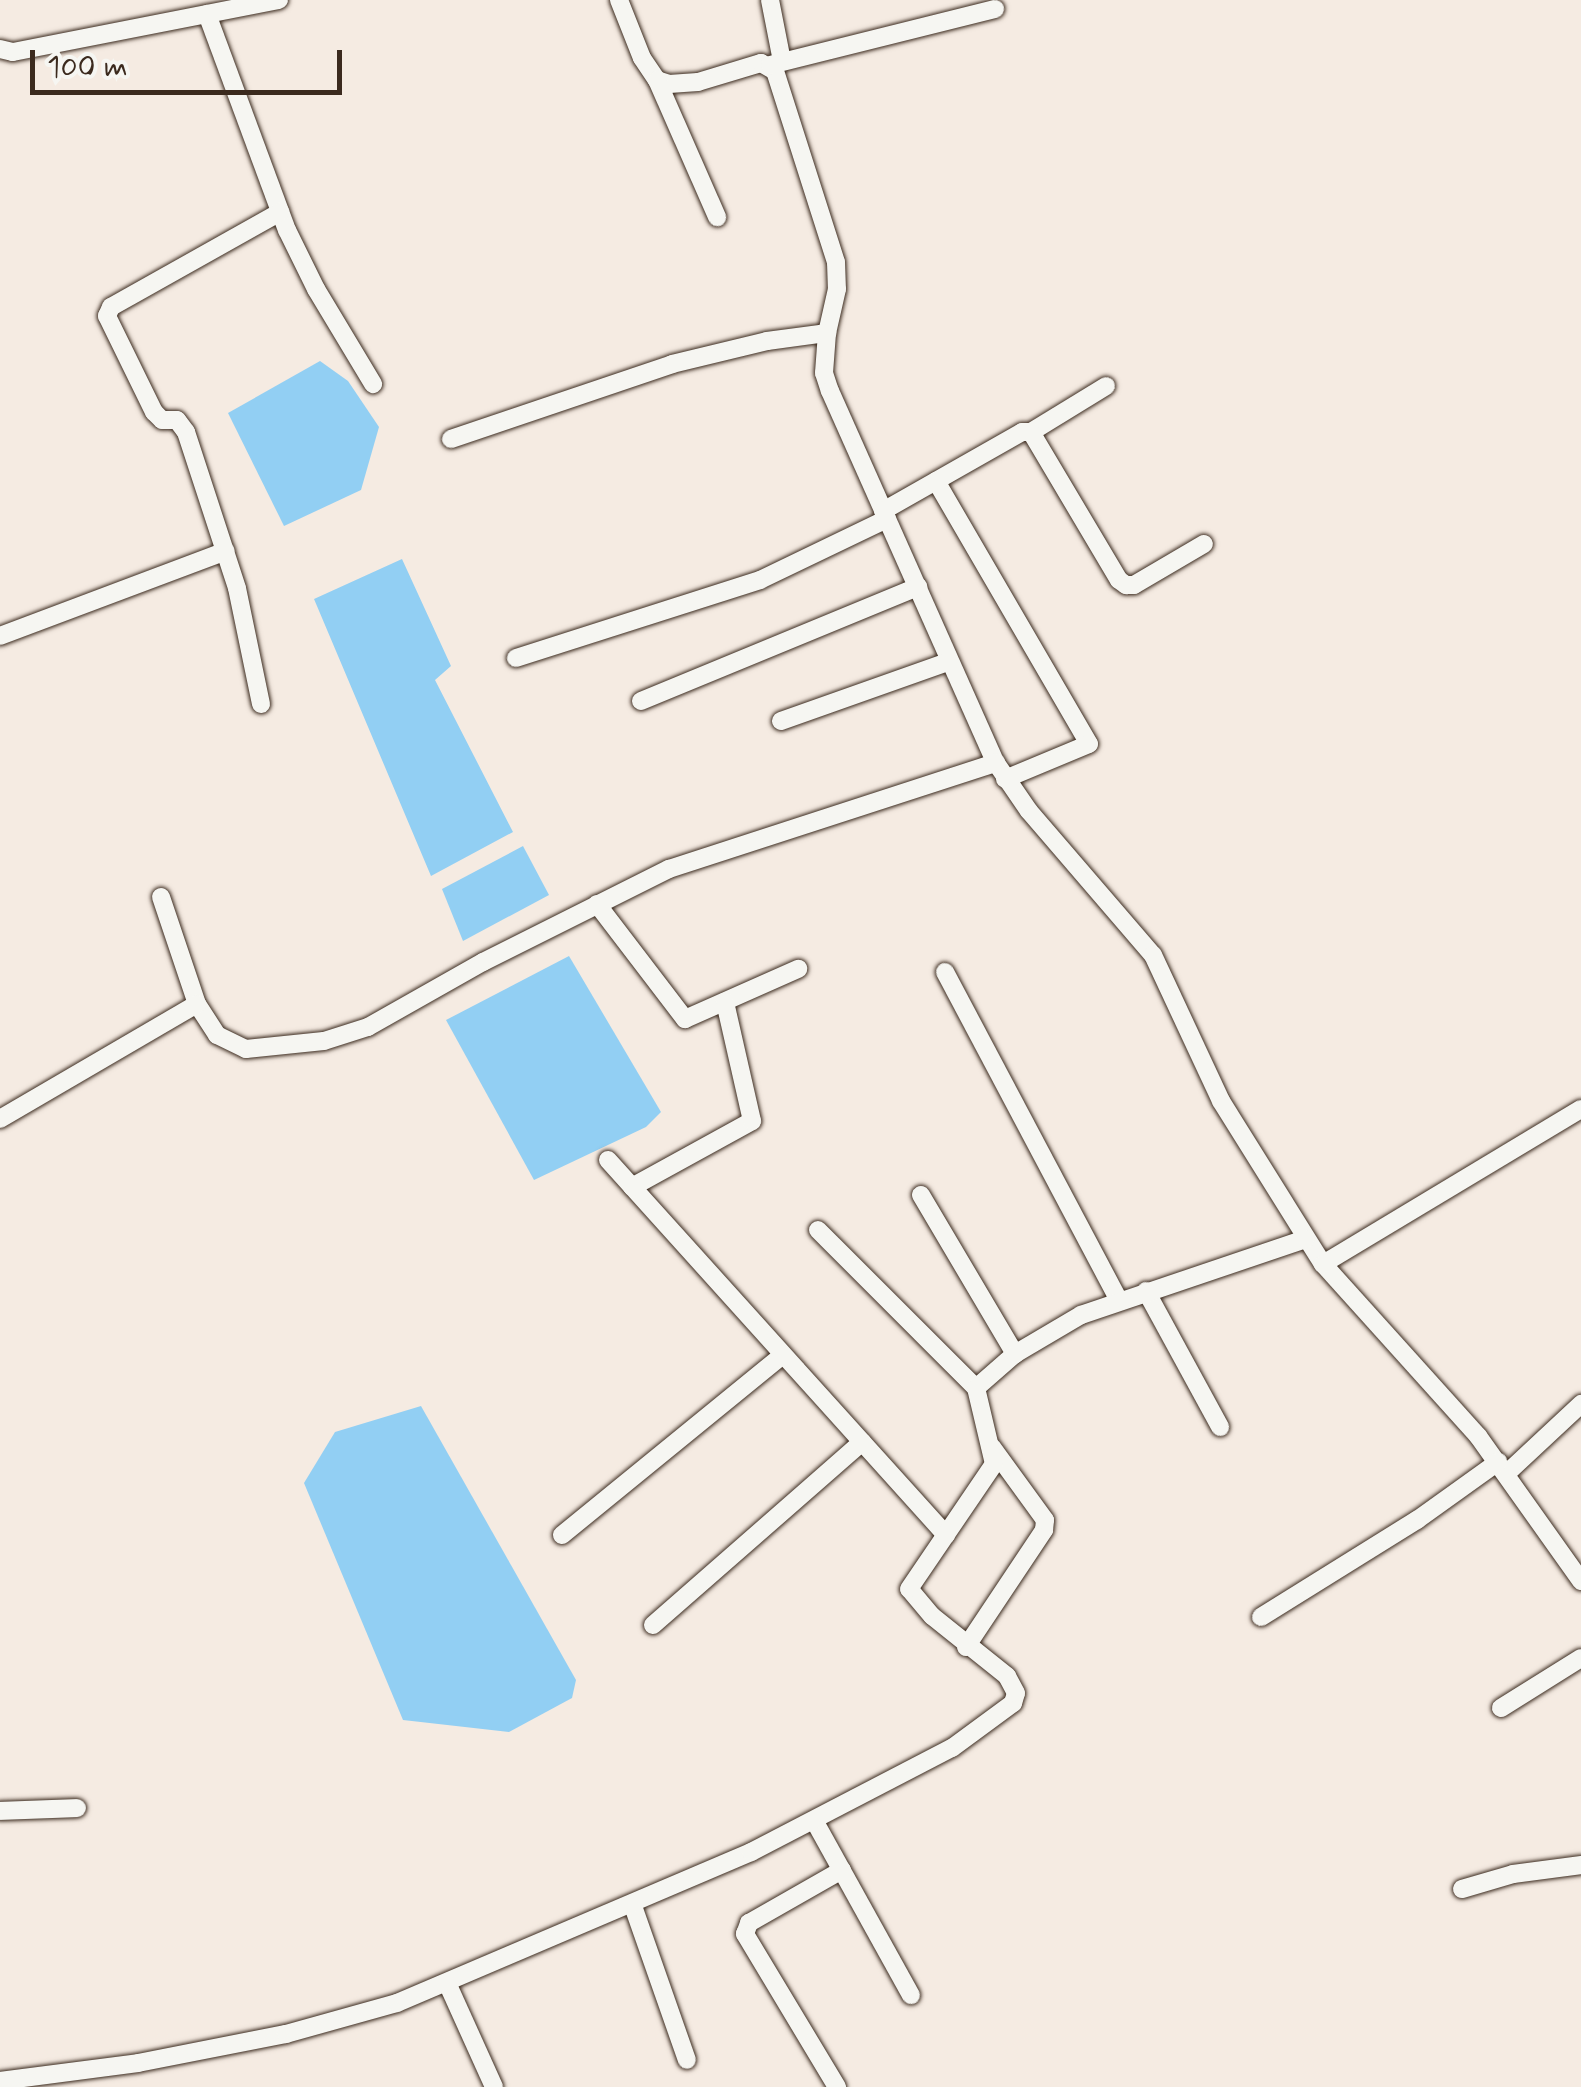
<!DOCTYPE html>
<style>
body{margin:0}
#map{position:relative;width:1581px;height:2087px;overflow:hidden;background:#f5ebe2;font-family:Mynerve,sans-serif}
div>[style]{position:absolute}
.water>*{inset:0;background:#92cff3}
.roads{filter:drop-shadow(0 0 2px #3b2a1e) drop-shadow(0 0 2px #3b2a1e)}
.street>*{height:18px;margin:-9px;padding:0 9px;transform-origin:9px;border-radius:9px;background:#f6f6f2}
span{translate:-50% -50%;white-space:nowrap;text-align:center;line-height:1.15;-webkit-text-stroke:8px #f6f6f2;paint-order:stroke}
.scale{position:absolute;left:30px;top:50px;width:312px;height:45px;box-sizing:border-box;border:5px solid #3b2a1e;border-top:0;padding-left:12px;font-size:30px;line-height:35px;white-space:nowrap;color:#3b2a1e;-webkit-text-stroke:8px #f6f6f2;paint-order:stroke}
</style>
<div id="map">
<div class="water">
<i style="clip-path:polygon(320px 361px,348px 381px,379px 427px,361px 490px,284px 526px,228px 413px)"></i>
<i style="clip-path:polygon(402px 559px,451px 666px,435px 680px,513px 832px,431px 876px,314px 599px)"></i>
<i style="clip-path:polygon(523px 846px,549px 895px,463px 941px,442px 889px)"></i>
<i style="clip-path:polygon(569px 956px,661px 1112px,646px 1127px,534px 1180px,446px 1020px)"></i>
<i style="clip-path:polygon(421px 1406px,576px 1680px,572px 1698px,509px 1732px,403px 1720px,304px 1483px,335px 1432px)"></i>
</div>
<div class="roads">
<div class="street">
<i style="left:619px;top:0;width:62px;rotate:68.4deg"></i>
<i style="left:642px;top:58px;width:27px;rotate:56deg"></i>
<i style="left:657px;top:80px;width:13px;rotate:18deg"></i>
<i style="left:669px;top:84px;width:29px;rotate:-4deg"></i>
<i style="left:698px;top:82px;width:66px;rotate:-16.8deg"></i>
<i style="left:761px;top:63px;width:16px;rotate:30deg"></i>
<i style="left:775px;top:71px;width:201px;rotate:72.3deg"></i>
<i style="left:836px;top:262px;width:27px;rotate:88deg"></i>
<i style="left:837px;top:289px;width:45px;rotate:102.8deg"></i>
<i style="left:827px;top:333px;width:40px;rotate:94.3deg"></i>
<i style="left:824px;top:373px;width:19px;rotate:72deg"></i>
<i style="left:830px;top:391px;width:407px;rotate:66deg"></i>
<i style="left:996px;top:763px;width:58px;rotate:55.5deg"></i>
<i style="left:1029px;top:811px;width:190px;rotate:49.3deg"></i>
<i style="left:1153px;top:955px;width:161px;rotate:65deg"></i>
<i style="left:1221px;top:1101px;width:192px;rotate:58deg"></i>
<i style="left:1323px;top:1264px;width:232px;rotate:48deg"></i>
<i style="left:1478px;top:1436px;width:178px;rotate:54.6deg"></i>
<i style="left:770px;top:0;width:62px;rotate:78.9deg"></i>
<i style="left:207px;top:14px;width:230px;rotate:69.7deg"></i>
<i style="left:287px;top:230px;width:66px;rotate:63.8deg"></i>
<i style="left:316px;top:289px;width:111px;rotate:59deg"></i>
<i style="left:0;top:49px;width:13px;rotate:13deg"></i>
<i style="left:13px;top:52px;width:271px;rotate:-11.1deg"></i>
<i style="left:770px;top:65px;width:232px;rotate:-14deg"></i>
<i style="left:657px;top:80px;width:150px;rotate:66.3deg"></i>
<i style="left:1031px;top:432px;width:88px;rotate:-31.5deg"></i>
<i style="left:451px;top:439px;width:233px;rotate:-18.7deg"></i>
<i style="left:672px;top:364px;width:98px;rotate:-13.6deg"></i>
<i style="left:767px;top:341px;width:61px;rotate:-7.6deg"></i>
<i style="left:936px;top:481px;width:304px;rotate:59.8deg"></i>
<i style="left:1089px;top:744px;width:91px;rotate:157.4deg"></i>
<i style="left:883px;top:511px;width:160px;rotate:-29.6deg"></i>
<i style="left:1022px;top:432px;width:9px"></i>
<i style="left:1031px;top:432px;width:172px;rotate:59.3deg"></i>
<i style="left:1119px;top:580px;width:9px;rotate:36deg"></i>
<i style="left:1126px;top:585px;width:8px"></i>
<i style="left:1134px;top:585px;width:81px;rotate:-30.4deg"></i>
<i style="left:0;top:636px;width:241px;rotate:-20.6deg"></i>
<i style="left:516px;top:658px;width:256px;rotate:-17.7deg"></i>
<i style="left:760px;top:580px;width:141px;rotate:-25.7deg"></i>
<i style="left:641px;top:701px;width:300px;rotate:-22.4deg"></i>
<i style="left:261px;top:704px;width:118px;rotate:-101.7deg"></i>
<i style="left:237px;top:588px;width:164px;rotate:-108.1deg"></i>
<i style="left:186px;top:432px;width:15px;rotate:-127deg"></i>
<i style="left:177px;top:420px;width:15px;rotate:180deg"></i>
<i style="left:162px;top:420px;width:11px;rotate:-135deg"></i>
<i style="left:154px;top:412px;width:107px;rotate:-116.1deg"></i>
<i style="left:107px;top:316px;width:10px;rotate:-66deg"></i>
<i style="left:111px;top:307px;width:194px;rotate:-29.3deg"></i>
<i style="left:781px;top:721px;width:179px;rotate:-19.5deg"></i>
<i style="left:161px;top:897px;width:113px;rotate:71.4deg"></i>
<i style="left:197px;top:1004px;width:37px;rotate:57deg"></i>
<i style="left:217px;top:1035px;width:32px;rotate:26deg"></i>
<i style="left:246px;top:1049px;width:78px;rotate:-5.9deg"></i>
<i style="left:324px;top:1041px;width:46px;rotate:-17.7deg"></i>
<i style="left:368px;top:1027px;width:132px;rotate:-29.5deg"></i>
<i style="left:483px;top:962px;width:208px;rotate:-26.6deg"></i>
<i style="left:669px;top:869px;width:344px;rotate:-18deg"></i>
<i style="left:597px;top:904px;width:145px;rotate:52.6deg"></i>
<i style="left:685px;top:1019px;width:124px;rotate:-23.9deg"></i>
<i style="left:945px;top:972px;width:371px;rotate:62.1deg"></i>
<i style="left:0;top:1119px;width:228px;rotate:-30.3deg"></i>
<i style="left:608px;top:1160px;width:505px;rotate:47.97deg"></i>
<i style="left:632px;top:1187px;width:137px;rotate:-28.8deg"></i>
<i style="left:752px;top:1121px;width:122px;rotate:-102.8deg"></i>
<i style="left:921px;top:1195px;width:185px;rotate:59.4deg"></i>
<i style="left:818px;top:1230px;width:223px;rotate:45deg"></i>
<i style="left:1323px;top:1264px;width:301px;rotate:-31deg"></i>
<i style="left:1146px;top:1291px;width:155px;rotate:61.4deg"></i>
<i style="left:1506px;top:1474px;width:103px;rotate:-43deg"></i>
<i style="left:562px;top:1535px;width:285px;rotate:-39.2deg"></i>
<i style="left:1261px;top:1617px;width:184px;rotate:-31.9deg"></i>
<i style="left:1417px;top:1520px;width:100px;rotate:-35.6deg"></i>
<i style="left:653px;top:1625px;width:278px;rotate:-41.2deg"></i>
<i style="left:966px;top:1647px;width:141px;rotate:-56.3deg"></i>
<i style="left:1044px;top:1530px;width:10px;rotate:-84deg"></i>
<i style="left:1045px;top:1520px;width:90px;rotate:-126deg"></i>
<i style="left:1501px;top:1708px;width:94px;rotate:-32deg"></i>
<i style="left:0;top:1811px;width:77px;rotate:-2.2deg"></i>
<i style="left:815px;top:1822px;width:198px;rotate:61deg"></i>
<i style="left:1462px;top:1889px;width:53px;rotate:-16.4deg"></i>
<i style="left:1513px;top:1874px;width:69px;rotate:-7.5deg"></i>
<i style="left:633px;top:1906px;width:163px;rotate:70.7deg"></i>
<i style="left:448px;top:1985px;width:112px;rotate:65.7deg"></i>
<i style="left:0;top:2081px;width:139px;rotate:-7.4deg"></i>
<i style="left:138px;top:2063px;width:151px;rotate:-11.1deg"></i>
<i style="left:286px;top:2034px;width:115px;rotate:-15.6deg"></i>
<i style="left:397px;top:2003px;width:385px;rotate:-23.1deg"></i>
<i style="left:751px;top:1852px;width:226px;rotate:-27.4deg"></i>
<i style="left:952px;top:1748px;width:76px;rotate:-36.4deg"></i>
<i style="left:1013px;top:1703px;width:10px;rotate:-73deg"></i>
<i style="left:1016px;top:1693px;width:19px;rotate:-118deg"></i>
<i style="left:1007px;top:1676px;width:96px;rotate:-141.3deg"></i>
<i style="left:932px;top:1616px;width:35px;rotate:-130deg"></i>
<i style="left:909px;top:1589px;width:151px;rotate:-55.8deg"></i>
<i style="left:994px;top:1464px;width:78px;rotate:-103.3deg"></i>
<i style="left:976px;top:1388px;width:52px;rotate:-41.1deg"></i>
<i style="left:1015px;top:1354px;width:77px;rotate:-30.6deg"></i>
<i style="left:1081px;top:1315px;width:237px;rotate:-18.7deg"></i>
<i style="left:837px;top:2087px;width:179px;rotate:-121deg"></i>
<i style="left:745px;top:1934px;width:12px;rotate:-70deg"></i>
<i style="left:749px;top:1923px;width:107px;rotate:-29.7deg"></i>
</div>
</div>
<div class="scale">100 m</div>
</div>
